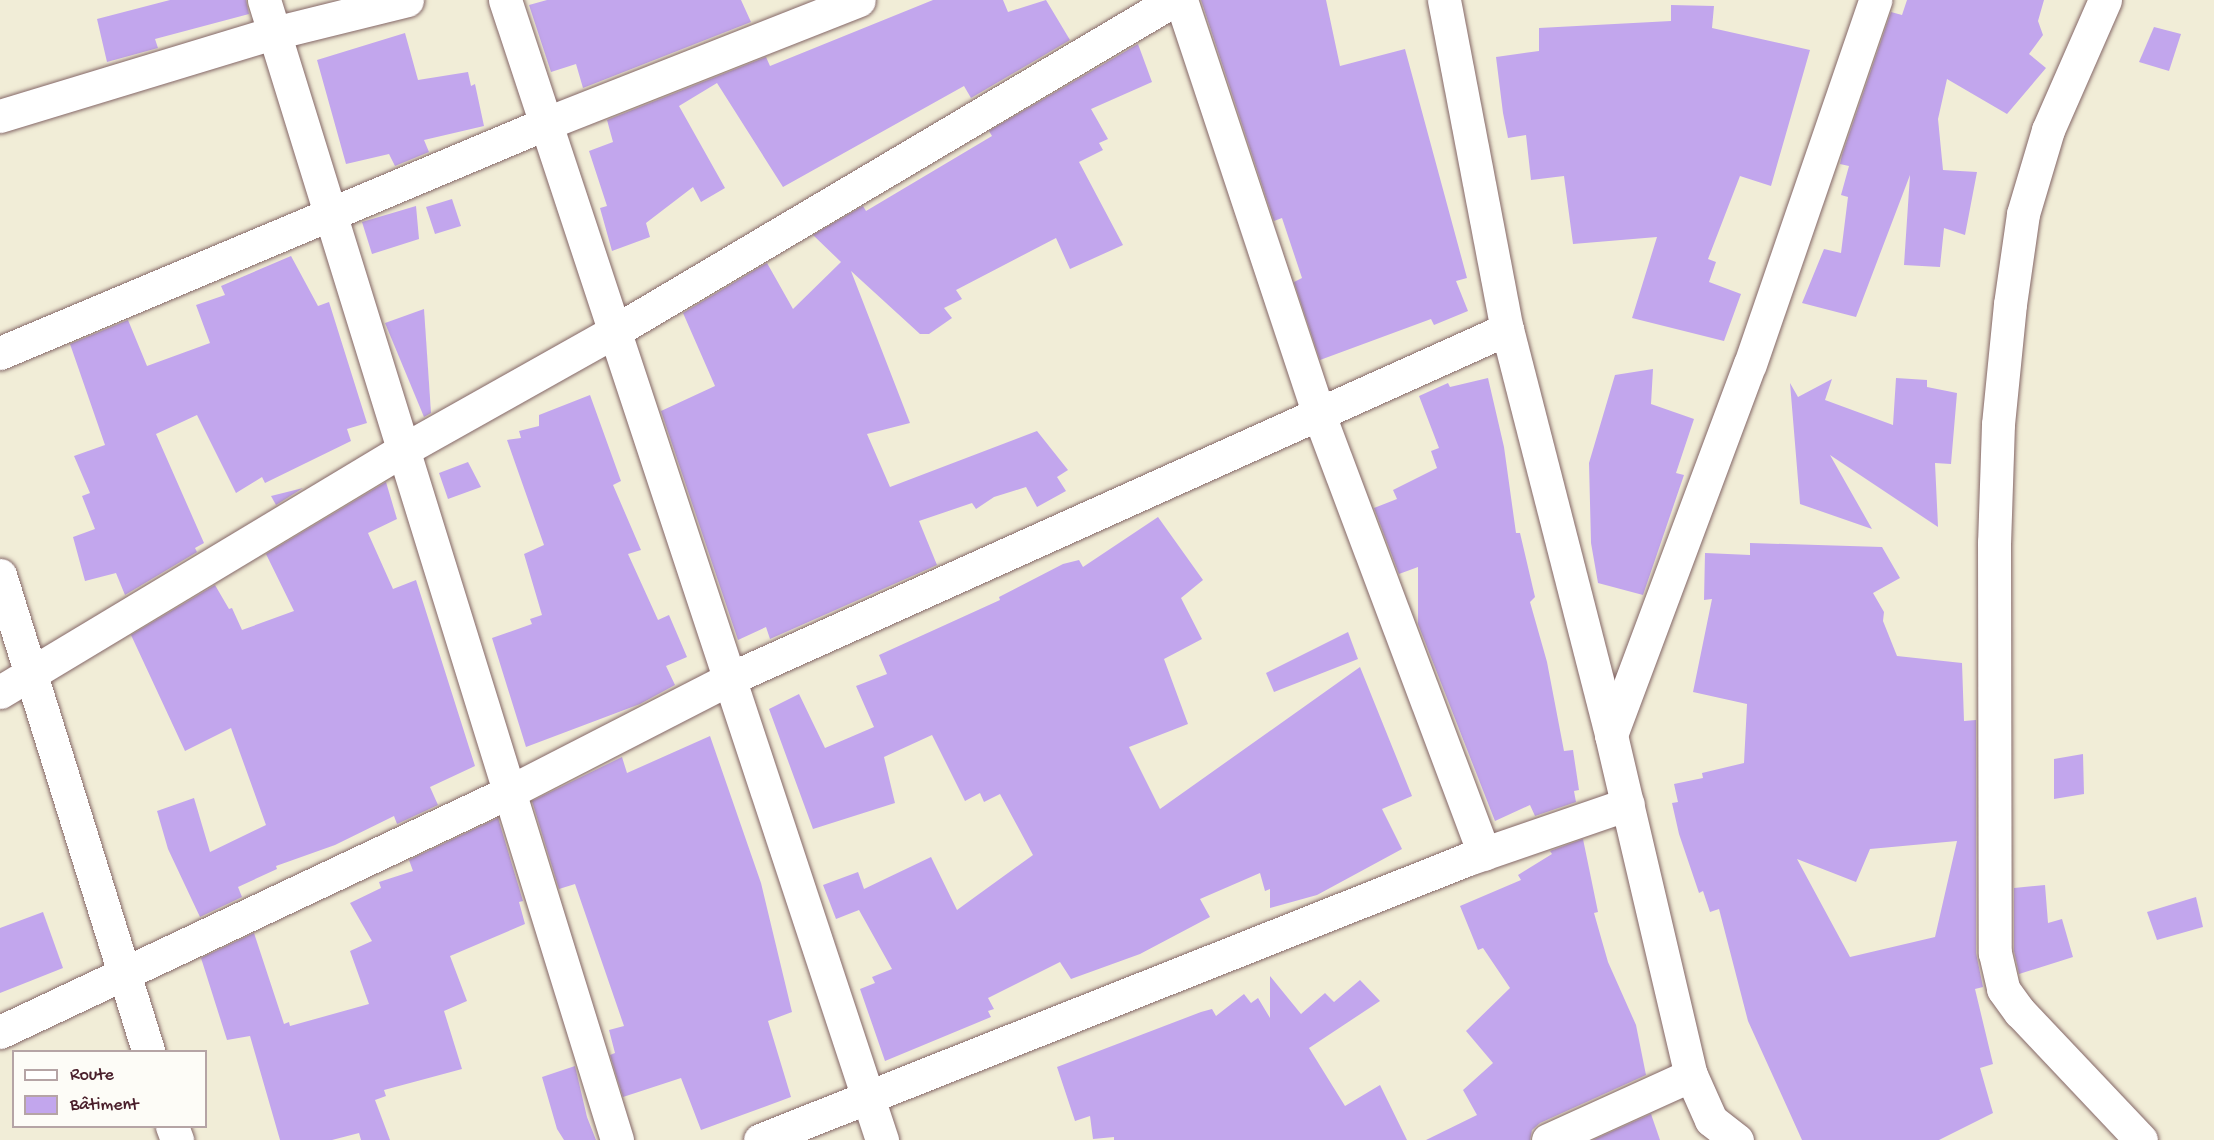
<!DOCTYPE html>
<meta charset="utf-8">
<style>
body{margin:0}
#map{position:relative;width:2214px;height:1140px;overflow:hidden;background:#f1edd7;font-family:"Gochi Hand",sans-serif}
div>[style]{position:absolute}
.building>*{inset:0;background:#c2a6ed}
.roads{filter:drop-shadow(0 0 2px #846767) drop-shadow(0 0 2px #846767)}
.minor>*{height:33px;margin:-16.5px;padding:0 16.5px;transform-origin:16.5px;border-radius:16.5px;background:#fff}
span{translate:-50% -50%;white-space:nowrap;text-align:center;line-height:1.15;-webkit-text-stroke:6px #fdfcf7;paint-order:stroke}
.legend{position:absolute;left:12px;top:1050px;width:195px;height:78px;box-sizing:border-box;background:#fdfcf7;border:2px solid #b5a4a5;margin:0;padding:8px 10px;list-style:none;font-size:18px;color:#4a1f2b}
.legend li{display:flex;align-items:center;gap:12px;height:30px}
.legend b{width:30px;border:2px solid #b5a4a5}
</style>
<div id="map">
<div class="building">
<i style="clip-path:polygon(170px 0,246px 0,249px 14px,155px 39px,158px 48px,107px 62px,97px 19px)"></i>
<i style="clip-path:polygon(547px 0,741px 0,751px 22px,583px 88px,576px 64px,551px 72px,529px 5px)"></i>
<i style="clip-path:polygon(933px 0,1003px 0,1008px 12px,1046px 0,1070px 40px,971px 98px,964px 86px,783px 187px,717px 83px,679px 106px,725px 188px,701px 202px,693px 187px,646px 223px,650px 237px,612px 251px,600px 208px,607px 206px,589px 151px,613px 142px,607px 120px,766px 57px,770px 66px)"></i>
<i style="clip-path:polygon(1201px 0,1326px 0,1340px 66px,1405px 49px,1467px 278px,1456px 281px,1468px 311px,1434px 325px,1431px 319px,1320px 360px,1294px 282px,1302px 278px,1282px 218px,1274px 221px)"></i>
<i style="clip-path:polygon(1907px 0,2044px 0,2038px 21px,2043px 35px,2029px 54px,2046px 68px,2007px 114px,1947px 79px,1938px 119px,1943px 170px,1977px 172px,1965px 235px,1944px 228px,1940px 267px,1904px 265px,1910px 175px,1856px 317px,1802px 303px,1824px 249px,1841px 253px,1848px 197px,1841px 195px,1849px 166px,1840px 164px,1842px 155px,1891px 12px,1902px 15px)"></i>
<i style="clip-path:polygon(1671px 5px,1714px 6px,1712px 28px,1810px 50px,1771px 186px,1740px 176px,1708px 259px,1716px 262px,1709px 282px,1741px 294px,1724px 341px,1632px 318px,1657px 237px,1573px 244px,1564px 176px,1531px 180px,1526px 135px,1508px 138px,1503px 113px,1496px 57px,1539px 51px,1539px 28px,1671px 21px)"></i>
<i style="clip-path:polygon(2154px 27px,2181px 34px,2169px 71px,2139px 62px)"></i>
<i style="clip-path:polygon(405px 33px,418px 80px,468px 72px,471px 86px,475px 84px,484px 126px,424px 140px,429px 152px,395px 166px,389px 154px,346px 164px,317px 60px)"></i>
<i style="clip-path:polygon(1138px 44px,1152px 82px,1091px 109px,1108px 139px,1099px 143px,1103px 150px,1079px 162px,1123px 245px,1070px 269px,1056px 238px,956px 290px,962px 299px,944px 308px,952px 318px,929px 334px,920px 334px,851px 271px,910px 423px,867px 434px,890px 487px,1037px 431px,1068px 470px,1057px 477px,1066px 491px,1037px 507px,1026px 487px,994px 497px,976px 509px,972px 503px,919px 521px,937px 565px,770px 639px,766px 627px,738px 640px,661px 411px,715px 386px,683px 313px,767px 263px,793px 309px,841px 262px,813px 235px,863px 206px,866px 211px,992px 136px,989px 131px)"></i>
<i style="clip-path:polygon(452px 199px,461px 226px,435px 234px,426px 207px)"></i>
<i style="clip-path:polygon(416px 206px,419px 239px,372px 254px,362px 222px)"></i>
<i style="clip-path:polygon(291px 256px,318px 306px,329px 302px,367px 423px,347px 429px,351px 441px,265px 483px,262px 477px,236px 493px,197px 415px,156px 434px,204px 543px,195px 548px,197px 552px,125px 595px,116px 573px,85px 581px,73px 537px,95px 529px,82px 496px,90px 493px,74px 456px,105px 445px,70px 344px,128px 320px,147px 366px,210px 343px,196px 305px,225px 295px,221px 286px)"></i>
<i style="clip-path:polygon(424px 309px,431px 413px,424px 417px,385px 323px)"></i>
<i style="clip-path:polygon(1653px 369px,1651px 404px,1694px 419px,1676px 473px,1684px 475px,1643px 595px,1598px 583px,1591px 543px,1589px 463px,1615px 375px)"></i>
<i style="clip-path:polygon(1488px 378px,1504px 447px,1516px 533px,1520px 533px,1535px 597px,1530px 602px,1547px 662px,1564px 751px,1573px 750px,1579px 790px,1574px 791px,1576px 802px,1535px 816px,1530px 805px,1495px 821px,1418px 624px,1418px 567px,1399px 574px,1374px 508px,1397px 499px,1393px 490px,1437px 468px,1431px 451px,1439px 448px,1419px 396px,1448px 383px,1450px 387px)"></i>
<i style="clip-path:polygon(1896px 378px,1927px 380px,1927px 387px,1957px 393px,1951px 464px,1935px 463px,1938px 527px,1830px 455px,1872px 529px,1800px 504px,1790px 383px,1798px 397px,1832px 379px,1825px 400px,1893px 425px)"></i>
<i style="clip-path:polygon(590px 395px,621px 481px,613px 485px,641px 550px,628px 554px,658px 620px,669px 615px,687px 657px,666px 666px,675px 685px,640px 704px,526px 747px,492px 638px,532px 624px,530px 619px,542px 615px,524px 554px,544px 545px,507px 440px,521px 438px,519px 431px,539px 426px,539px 415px)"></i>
<i style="clip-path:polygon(468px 462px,481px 487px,448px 499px,439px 473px)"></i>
<i style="clip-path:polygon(386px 482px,397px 519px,368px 533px,393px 589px,416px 580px,475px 766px,430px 787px,438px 805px,397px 824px,394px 816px,335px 845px,276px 866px,277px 869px,238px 887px,242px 897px,200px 917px,168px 849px,157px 811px,194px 798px,210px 852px,266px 825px,231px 728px,185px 751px,131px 635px,215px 585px,229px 609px,232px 608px,242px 630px,294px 611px,266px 554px)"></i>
<i style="clip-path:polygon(303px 488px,276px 505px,271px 496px)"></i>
<i style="clip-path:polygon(1158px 517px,1203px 580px,1181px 598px,1202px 639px,1164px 659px,1188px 724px,1129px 747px,1160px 809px,1360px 667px,1412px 796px,1382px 809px,1402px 849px,1317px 895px,1270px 908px,1270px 889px,1265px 891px,1260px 873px,1200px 899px,1210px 917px,1140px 954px,1071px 979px,1060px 962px,988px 998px,994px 1009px,988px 1011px,991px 1017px,885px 1061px,860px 989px,875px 983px,872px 977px,892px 969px,859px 910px,836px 919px,823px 885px,858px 872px,864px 889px,931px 857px,957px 910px,1033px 855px,1000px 794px,984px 802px,980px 793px,965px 801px,932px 735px,884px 757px,895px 803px,813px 829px,769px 709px,799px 694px,825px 748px,874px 727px,856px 686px,887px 674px,879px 655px,1000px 600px,999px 597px,1063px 564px,1079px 560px,1083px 567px)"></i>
<i style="clip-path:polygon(evenodd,1750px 543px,1882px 547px,1900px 578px,1873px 593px,1884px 612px,1883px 621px,1897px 656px,1962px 663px,1964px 721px,1976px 720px,1976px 953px,1983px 987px,1975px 989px,1993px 1064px,1980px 1068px,1993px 1113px,1939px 1140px,1802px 1140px,1748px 1021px,1719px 909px,1710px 912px,1703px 891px,1699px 893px,1679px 834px,1672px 803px,1678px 802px,1674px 784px,1703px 778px,1702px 773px,1744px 763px,1747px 704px,1693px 692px,1712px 599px,1704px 600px,1705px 553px,1750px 555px,1750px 543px,1957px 841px,1935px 937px,1850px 957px,1797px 859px,1856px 882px,1870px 849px,1957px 841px)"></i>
<i style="clip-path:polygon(1348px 632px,1358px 659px,1274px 692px,1266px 673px)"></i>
<i style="clip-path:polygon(710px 736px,761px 883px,792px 1012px,768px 1021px,791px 1097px,701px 1130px,681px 1078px,623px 1097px,610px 1055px,615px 1053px,609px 1030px,624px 1026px,575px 884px,559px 889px,532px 801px,622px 757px,627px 773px)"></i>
<i style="clip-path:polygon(2083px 754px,2084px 794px,2054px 799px,2054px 759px)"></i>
<i style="clip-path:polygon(498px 818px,523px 901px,519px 902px,525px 924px,450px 956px,467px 1001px,444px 1011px,462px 1069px,384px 1090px,386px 1096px,375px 1100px,390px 1140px,361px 1140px,359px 1133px,332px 1140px,280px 1140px,250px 1036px,227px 1040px,201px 958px,254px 933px,284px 1024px,289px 1022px,290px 1026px,369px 1004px,350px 951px,372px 941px,350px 903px,381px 888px,379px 882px,413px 871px,409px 860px)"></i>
<i style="clip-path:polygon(1583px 839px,1598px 912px,1594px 913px,1608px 962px,1636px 1025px,1646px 1075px,1540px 1123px,1532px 1130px,1530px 1140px,1426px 1140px,1477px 1115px,1463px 1090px,1493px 1063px,1466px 1031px,1510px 988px,1483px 948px,1478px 950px,1460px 906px,1521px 880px,1518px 875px,1552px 854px,1550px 851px)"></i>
<i style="clip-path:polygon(2045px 885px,2048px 923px,2062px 919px,2073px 957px,2019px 974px,2014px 951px,2014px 888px)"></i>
<i style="clip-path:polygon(2196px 897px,2203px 927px,2157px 940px,2147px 912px)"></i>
<i style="clip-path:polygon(43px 912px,63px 968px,0 993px,0 928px)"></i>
<i style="clip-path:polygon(1270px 976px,1301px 1014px,1325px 993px,1334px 1002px,1360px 980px,1380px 1001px,1309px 1048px,1345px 1106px,1380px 1085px,1407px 1140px,1114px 1140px,1114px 1137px,1093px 1139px,1090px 1116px,1075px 1121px,1057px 1067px,1201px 1012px,1212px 1009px,1216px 1016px,1244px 994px,1251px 1003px,1258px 998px,1270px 1018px)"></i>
<i style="clip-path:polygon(575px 1066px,587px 1117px,596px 1140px,564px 1140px,557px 1129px,542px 1077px)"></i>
<i style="clip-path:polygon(1651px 1114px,1660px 1140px,1593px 1140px)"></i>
</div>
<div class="roads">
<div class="minor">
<i style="left:264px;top:0;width:1193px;rotate:72.79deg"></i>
<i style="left:505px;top:0;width:1201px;rotate:71.7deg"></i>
<i style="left:1181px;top:0;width:434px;rotate:71.6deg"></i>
<i style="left:1318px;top:412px;width:472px;rotate:69.4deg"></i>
<i style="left:1444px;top:0;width:335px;rotate:79.2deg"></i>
<i style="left:1507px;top:329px;width:419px;rotate:75.6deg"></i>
<i style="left:1611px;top:735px;width:349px;rotate:76.8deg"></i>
<i style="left:1691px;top:1075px;width:49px;rotate:66deg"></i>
<i style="left:1711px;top:1120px;width:33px;rotate:38deg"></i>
<i style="left:2105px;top:0;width:142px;rotate:113.7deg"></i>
<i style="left:2048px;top:130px;width:88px;rotate:106.6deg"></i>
<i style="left:2023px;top:214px;width:91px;rotate:98.2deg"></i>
<i style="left:2010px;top:304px;width:121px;rotate:95.7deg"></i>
<i style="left:1998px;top:424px;width:118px;rotate:91.9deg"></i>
<i style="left:1994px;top:542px;width:411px;rotate:89.9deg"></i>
<i style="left:1995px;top:953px;width:37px;rotate:77deg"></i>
<i style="left:2003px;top:989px;width:29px;rotate:54deg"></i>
<i style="left:2020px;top:1012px;width:176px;rotate:46.6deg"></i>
<i style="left:0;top:116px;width:286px;rotate:-16.9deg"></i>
<i style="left:274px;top:33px;width:137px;rotate:-13.9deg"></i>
<i style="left:0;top:353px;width:593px;rotate:-22.81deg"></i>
<i style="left:547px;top:123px;width:335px;rotate:-21.5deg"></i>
<i style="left:0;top:575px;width:500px;rotate:72.7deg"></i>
<i style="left:0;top:692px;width:470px;rotate:-31deg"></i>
<i style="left:403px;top:450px;width:243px;rotate:-29.3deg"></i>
<i style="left:615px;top:331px;width:650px;rotate:-30.63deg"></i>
<i style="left:1611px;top:735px;width:396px;rotate:-69.5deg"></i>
<i style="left:1750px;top:364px;width:385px;rotate:-71deg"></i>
<i style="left:0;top:1032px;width:563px;rotate:-25.24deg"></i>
<i style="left:509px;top:792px;width:247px;rotate:-27.2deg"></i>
<i style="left:729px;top:679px;width:853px;rotate:-24.22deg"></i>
<i style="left:172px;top:1126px;width:15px;rotate:70deg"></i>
<i style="left:760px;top:1140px;width:762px;rotate:-21.65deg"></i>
<i style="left:1468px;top:859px;width:169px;rotate:-19deg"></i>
<i style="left:1548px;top:1140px;width:157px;rotate:-24.4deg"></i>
</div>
</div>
<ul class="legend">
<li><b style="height:8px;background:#fff"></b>Route</li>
<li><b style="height:16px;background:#c2a6ed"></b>Bâtiment</li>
</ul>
</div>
